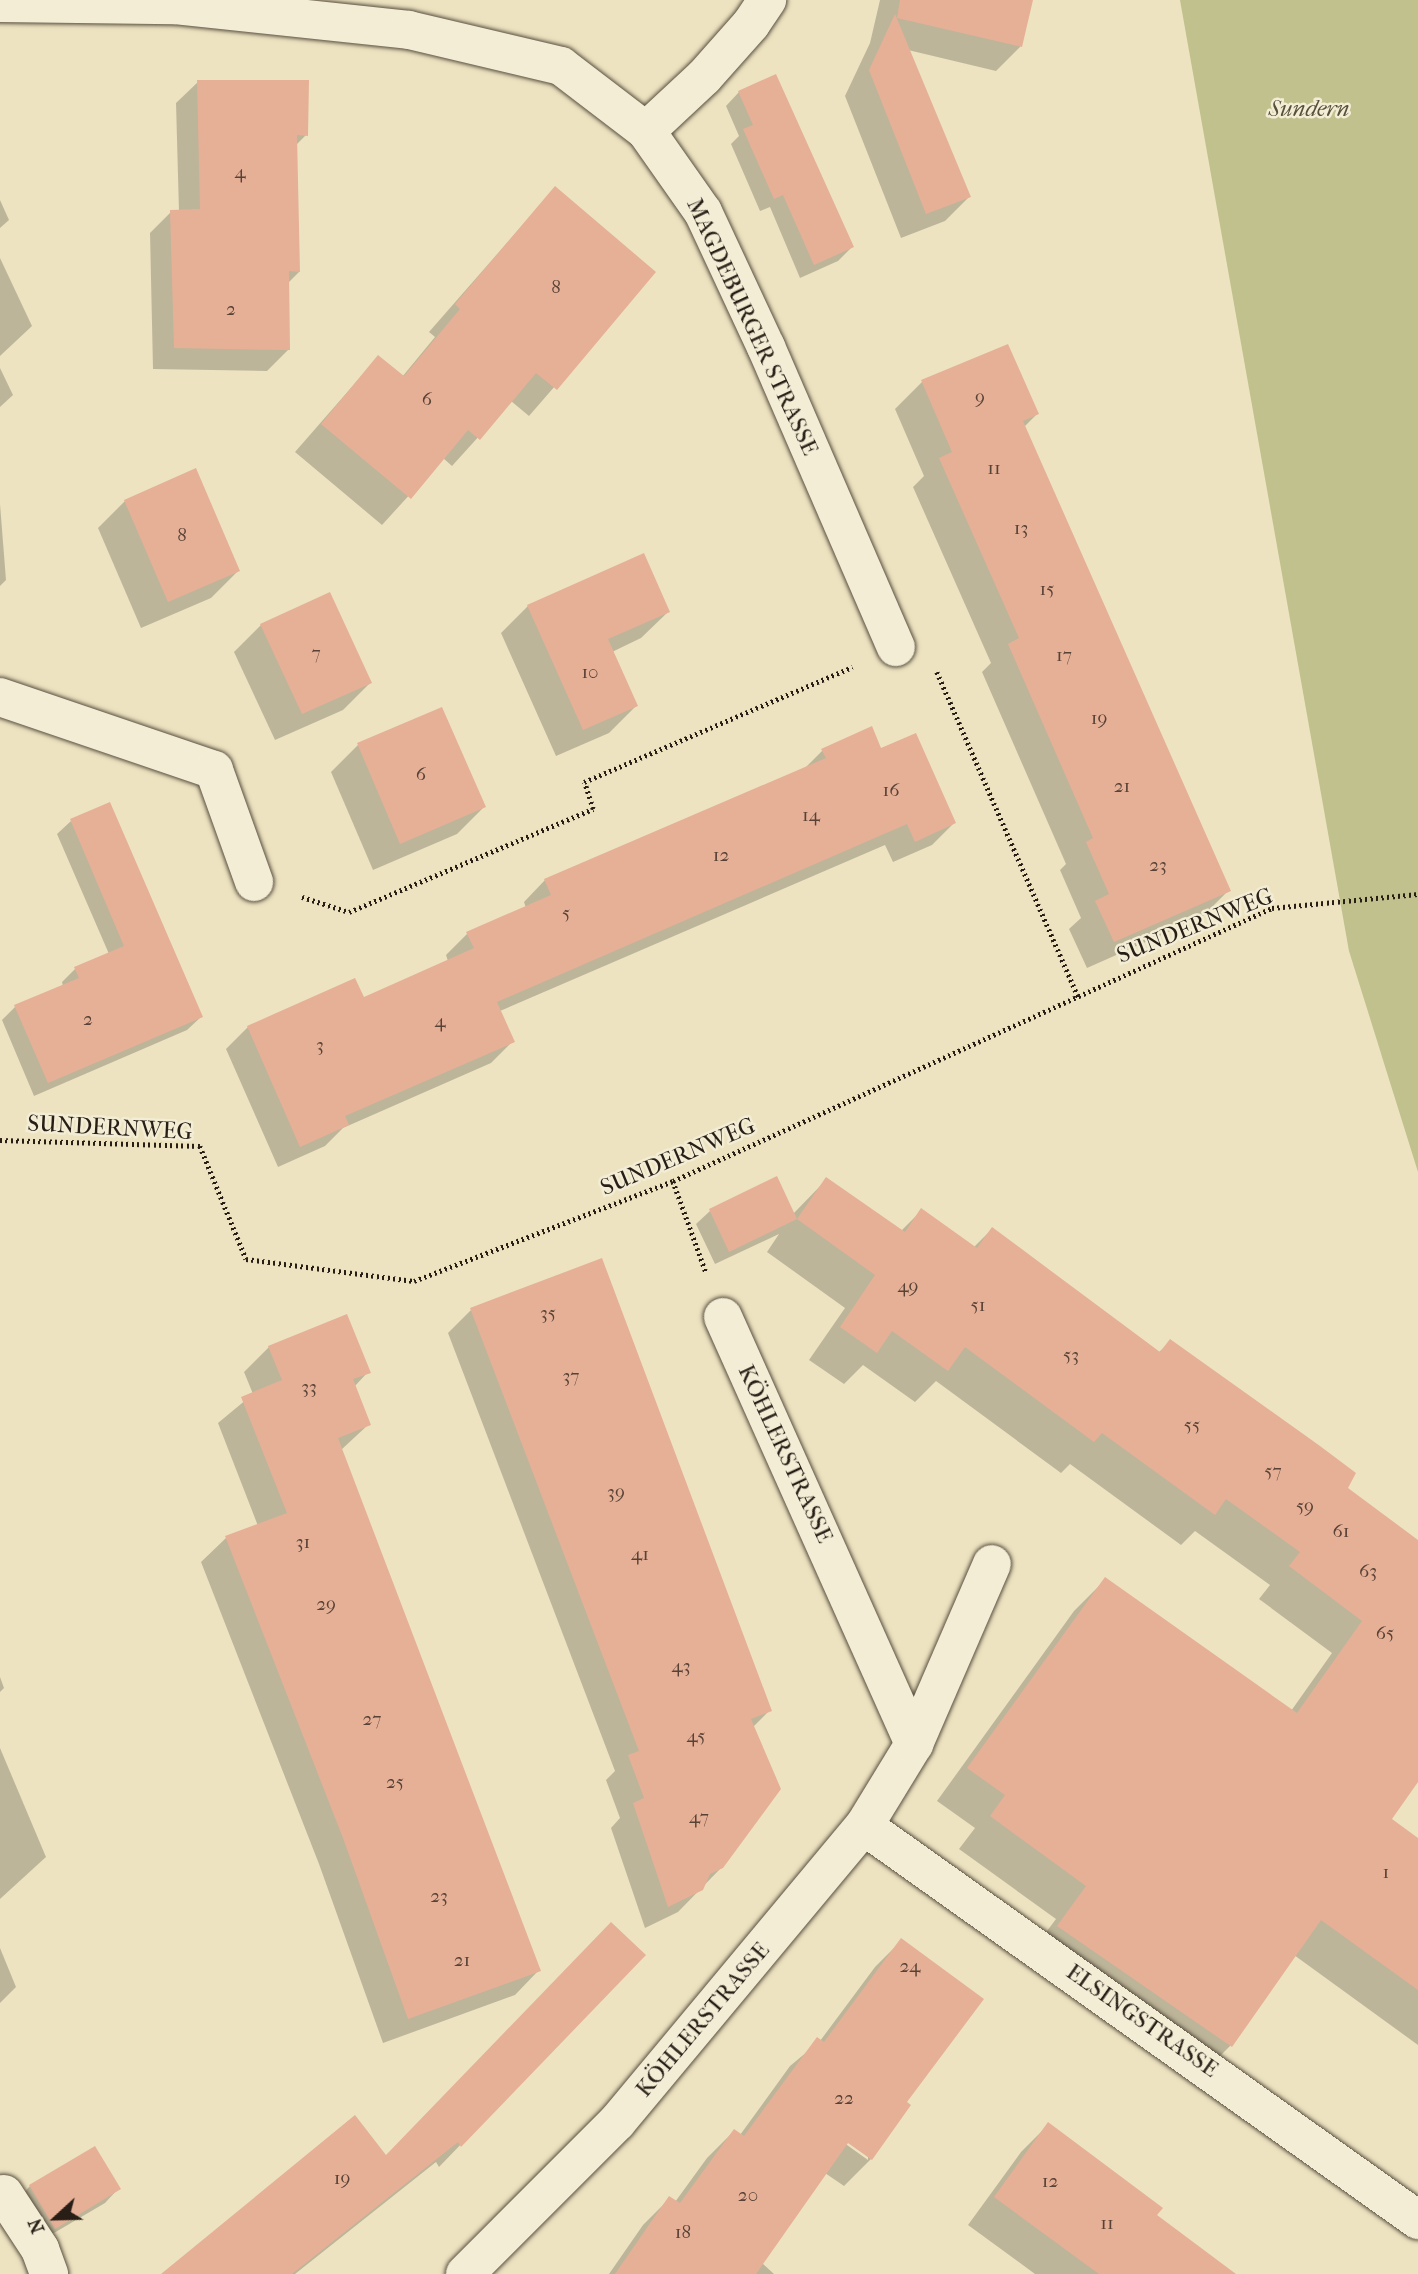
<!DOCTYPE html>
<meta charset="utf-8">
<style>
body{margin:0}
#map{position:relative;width:1418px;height:2274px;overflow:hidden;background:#ede3c0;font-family:"IM FELL French Canon",serif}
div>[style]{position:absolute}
.green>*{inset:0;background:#c0c18d}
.shadow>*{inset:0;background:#0003}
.building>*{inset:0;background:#e6b097}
.path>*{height:4.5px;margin-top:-2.25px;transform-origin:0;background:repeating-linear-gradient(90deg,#281e16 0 2px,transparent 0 5.5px)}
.roads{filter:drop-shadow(0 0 2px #594f40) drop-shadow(0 0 2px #594f40)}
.minor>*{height:38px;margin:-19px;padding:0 19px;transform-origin:19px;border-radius:19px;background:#f3edd6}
span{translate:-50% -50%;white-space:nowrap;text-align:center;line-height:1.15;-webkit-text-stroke:5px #f3edd6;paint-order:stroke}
.number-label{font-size:19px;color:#584236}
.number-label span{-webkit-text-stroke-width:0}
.park-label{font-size:23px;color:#564f3a;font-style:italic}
.street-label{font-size:23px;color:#281e16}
.north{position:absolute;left:21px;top:2183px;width:70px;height:70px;-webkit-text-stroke:5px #f3edd6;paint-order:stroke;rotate:248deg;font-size:19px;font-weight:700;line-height:28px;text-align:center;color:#281e16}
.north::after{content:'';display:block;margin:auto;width:24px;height:32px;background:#281e16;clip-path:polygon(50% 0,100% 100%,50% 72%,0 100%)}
</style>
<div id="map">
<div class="green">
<i style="clip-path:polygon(1180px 0,1418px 0,1418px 1172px,1349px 951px)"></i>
</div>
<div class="shadow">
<i style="clip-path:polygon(880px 0,1031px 0,1020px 47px,996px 71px,908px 50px,969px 197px,945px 221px,901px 238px,845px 96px,870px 43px)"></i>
<i style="clip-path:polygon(198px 82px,306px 135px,295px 146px,299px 272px,288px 283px,288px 350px,267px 371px,153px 369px,150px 233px,171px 212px,179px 212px,176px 103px)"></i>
<i style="clip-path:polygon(739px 92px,852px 247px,838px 261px,800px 278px,770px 207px,760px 211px,731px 144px,739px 136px,726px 106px)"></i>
<i style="clip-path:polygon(555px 188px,654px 272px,529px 416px,511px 401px,452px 466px,443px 458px,382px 525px,295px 452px,378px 357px,402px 377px,435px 337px,429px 332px)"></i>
<i style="clip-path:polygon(0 200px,9px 220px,0 228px)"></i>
<i style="clip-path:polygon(0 258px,32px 326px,0 356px)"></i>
<i style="clip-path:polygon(0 368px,13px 395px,0 407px)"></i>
<i style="clip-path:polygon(922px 382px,1037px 414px,1024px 427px,1229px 890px,1202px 917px,1087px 968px,1069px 929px,1081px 918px,1060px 870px,1066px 864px,982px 672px,991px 663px,913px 487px,924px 476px,895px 409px)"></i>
<i style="clip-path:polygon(125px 501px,238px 571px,211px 598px,141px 628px,98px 528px)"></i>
<i style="clip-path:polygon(0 504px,6px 580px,0 586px)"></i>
<i style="clip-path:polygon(528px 606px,668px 612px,641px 638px,612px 652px,636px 706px,609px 733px,556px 756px,501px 633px)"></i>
<i style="clip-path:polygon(261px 625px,370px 683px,343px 710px,275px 740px,234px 652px)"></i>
<i style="clip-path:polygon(358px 745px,484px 807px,457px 834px,373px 870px,331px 772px)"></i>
<i style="clip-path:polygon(822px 751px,881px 751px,954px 823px,932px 845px,893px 862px,885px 845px,500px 1011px,513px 1041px,491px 1063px,343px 1128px,325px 1146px,278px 1167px,226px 1049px,248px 1027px,363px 999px,448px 961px,446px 955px,467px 934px,526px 908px,524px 902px,545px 880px,803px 770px)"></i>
<i style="clip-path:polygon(71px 821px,201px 1017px,187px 1030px,34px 1096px,2px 1020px,15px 1007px,63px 986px,62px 982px,75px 969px,109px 954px,57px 834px)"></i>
<i style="clip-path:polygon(827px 1179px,900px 1232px,921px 1211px,974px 1247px,992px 1229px,1158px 1353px,1171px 1341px,1345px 1488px,1418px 1559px,1418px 1781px,1390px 1820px,1418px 1840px,1418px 2045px,1294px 1955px,1230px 2046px,1198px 2078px,1026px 1959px,1056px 1919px,959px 1849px,975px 1828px,937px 1801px,1074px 1611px,1105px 1580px,1291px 1711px,1332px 1653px,1259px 1599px,1270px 1585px,1195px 1531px,1181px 1545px,1070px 1464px,1061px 1473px,936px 1381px,915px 1402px,863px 1365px,844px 1384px,809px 1360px,845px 1308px,767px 1252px,779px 1234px,715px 1264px,696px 1224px,710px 1211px,793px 1214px)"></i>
<i style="clip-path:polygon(471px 1310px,770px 1710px,753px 1727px,722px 1867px,678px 1912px,645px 1928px,611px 1828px,620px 1818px,606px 1780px,615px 1771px,448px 1333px)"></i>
<i style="clip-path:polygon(269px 1347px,368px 1372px,354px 1387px,369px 1424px,341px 1450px,539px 1970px,515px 1995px,383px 2043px,319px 1864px,201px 1562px,226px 1538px,258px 1526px,218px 1423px,253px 1394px,244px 1372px)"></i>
<i style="clip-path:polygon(0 1677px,4px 1688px,0 1692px)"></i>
<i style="clip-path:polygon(0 1748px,46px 1857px,0 1899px)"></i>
<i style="clip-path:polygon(evenodd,902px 1940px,904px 2102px,909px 2106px,871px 2159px,844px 2186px,825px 2173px,762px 2263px,774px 2274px,609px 2274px,643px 2225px,670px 2198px,675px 2202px,707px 2158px,734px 2131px,740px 2135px,790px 2066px,820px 2041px,875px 1967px,902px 1940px,842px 2137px,868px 2156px,868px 2160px,840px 2140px,842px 2137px)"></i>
<i style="clip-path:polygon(0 1948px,16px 1987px,0 2003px)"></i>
<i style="clip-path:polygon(644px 1955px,439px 2167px,436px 2162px,295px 2274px,163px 2274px,386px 2157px)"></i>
<i style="clip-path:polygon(1048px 2125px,1155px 2216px,1233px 2274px,1035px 2274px,968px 2225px,1021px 2152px)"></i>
<i style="clip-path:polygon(30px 2186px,118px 2189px,105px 2203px,54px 2233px,37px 2233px,17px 2200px)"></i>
</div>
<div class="building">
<i style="clip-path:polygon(900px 0,1033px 0,1022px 47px,897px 18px)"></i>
<i style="clip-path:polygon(895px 14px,971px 197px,926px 214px,869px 70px)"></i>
<i style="clip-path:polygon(776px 74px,854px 247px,814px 265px,783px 195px,774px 199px,743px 129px,753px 125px,738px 91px)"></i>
<i style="clip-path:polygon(197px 80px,309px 80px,308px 136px,297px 135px,300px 272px,289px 271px,290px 350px,174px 348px,170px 210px,200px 209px)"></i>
<i style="clip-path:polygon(555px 186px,656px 272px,557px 390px,536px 373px,480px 440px,468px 430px,411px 499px,321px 424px,378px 355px,404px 376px,460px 309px,455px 304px)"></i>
<i style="clip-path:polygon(1008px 344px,1039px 414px,1023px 421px,1231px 891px,1114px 942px,1095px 901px,1109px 894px,1086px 842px,1093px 838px,1008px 644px,1019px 638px,939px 458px,952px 452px,921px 380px)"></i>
<i style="clip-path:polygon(196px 468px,240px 571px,168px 602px,124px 500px)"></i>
<i style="clip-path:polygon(644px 553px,670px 612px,608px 639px,638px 706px,583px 730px,527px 605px)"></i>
<i style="clip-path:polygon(330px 592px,372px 683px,302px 714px,260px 624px)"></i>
<i style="clip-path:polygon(442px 707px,486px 807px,400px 844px,357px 743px)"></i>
<i style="clip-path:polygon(872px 726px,881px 748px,916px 733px,956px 823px,915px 842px,907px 824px,497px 1002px,515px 1042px,345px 1116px,349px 1125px,300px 1147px,247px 1026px,355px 978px,364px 997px,474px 948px,466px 932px,551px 895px,544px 879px,826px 758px,821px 749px)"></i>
<i style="clip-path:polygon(110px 802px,203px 1017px,48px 1083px,14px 1005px,79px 978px,74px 967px,124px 946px,70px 819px)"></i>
<i style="clip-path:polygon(777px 1176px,797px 1219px,729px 1252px,709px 1209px)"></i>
<i style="clip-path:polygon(826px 1177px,905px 1232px,921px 1208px,977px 1248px,992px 1227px,1160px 1352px,1170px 1339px,1320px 1446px,1356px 1473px,1348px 1488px,1418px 1540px,1418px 1782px,1392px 1819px,1418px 1838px,1418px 1990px,1321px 1920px,1232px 2047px,1057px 1926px,1086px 1886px,990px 1816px,1005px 1795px,967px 1768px,1105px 1577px,1297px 1713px,1362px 1621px,1289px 1566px,1300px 1552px,1226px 1499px,1215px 1515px,1102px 1433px,1094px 1442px,965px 1347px,948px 1371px,892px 1331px,877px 1353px,840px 1327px,875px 1275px,797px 1219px)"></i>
<i style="clip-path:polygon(602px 1258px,772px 1711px,751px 1719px,781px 1789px,723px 1868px,710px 1874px,703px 1890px,668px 1907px,633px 1803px,644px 1798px,628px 1755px,639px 1751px,470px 1308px)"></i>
<i style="clip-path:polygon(347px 1314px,371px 1373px,353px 1379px,371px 1425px,338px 1438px,541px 1971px,408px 2019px,343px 1838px,225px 1536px,287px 1513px,241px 1397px,282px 1380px,268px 1346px)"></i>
<i style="clip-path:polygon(611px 1922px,646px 1955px,461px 2147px,458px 2142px,292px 2274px,161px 2274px,355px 2115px,386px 2155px)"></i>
<i style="clip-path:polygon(901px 1938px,984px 1999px,907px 2102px,911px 2105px,872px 2160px,848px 2143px,756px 2274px,615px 2274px,669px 2196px,680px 2203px,734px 2129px,744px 2136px,817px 2037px,824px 2042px)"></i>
<i style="clip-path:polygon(1048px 2122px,1163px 2208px,1157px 2215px,1236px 2274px,1099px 2274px,994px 2197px)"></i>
<i style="clip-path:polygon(95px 2146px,121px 2189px,55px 2229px,29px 2185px)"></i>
</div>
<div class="path">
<i style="left:937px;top:672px;width:356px;rotate:66.5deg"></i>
<i style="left:302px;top:897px;width:49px;rotate:17.7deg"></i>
<i style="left:349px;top:912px;width:265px;rotate:-22.9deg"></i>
<i style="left:593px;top:809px;width:28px;rotate:-108deg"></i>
<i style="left:584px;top:782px;width:292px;rotate:-23.2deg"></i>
<i style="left:0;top:1140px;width:200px;rotate:1.7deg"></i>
<i style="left:200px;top:1146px;width:122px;rotate:67.8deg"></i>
<i style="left:246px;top:1259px;width:169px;rotate:7.5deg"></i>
<i style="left:414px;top:1281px;width:278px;rotate:-21.1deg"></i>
<i style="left:673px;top:1181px;width:658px;rotate:-24.5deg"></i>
<i style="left:1272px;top:908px;width:147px;rotate:-5.5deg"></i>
<i style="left:673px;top:1181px;width:97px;rotate:70.1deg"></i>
</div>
<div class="roads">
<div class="minor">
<i style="left:0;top:3px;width:175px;rotate:0.7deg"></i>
<i style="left:175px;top:5px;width:235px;rotate:6.1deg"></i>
<i style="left:409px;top:30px;width:156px;rotate:13.3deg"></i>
<i style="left:561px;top:66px;width:107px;rotate:37.4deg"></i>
<i style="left:646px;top:131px;width:99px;rotate:54.9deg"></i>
<i style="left:703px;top:212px;width:149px;rotate:65deg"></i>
<i style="left:766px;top:347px;width:327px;rotate:66.6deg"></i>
<i style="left:646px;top:131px;width:79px;rotate:-43deg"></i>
<i style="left:704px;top:77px;width:71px;rotate:-48.4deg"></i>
<i style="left:751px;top:24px;width:29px;rotate:-56deg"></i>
<i style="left:0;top:697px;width:226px;rotate:18.8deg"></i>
<i style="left:214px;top:770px;width:119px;rotate:70.3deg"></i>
<i style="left:723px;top:1317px;width:468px;rotate:65.9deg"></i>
<i style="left:864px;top:1826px;width:680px;rotate:35.42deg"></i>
<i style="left:4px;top:2194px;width:66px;rotate:56.8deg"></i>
<i style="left:40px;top:2249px;width:27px;rotate:70deg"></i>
<i style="left:465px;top:2274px;width:215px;rotate:-45deg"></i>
<i style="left:617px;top:2122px;width:386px;rotate:-50.2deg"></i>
<i style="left:864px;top:1826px;width:96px;rotate:-58.6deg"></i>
<i style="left:914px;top:1744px;width:196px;rotate:-66.6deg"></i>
</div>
</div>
<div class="number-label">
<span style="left:240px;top:173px">4</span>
<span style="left:556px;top:288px">8</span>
<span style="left:231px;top:310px">2</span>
<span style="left:980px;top:398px">9</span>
<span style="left:427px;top:400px">6</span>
<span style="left:994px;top:469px">11</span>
<span style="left:1021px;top:529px">13</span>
<span style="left:182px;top:536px">8</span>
<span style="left:1047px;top:590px">15</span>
<span style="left:316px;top:654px">7</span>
<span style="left:1064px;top:656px">17</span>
<span style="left:590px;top:673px">10</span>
<span style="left:1099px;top:719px">19</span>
<span style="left:421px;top:775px">6</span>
<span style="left:1122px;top:787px">21</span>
<span style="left:891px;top:791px">16</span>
<span style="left:811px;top:816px">14</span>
<span style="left:721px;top:856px">12</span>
<span style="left:1158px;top:866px">23</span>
<span style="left:566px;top:914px">5</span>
<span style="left:88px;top:1020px">2</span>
<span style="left:440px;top:1022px">4</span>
<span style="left:320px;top:1046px">3</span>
<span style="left:908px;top:1287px">49</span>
<span style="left:978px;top:1306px">51</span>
<span style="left:548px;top:1314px">35</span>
<span style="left:1071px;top:1356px">53</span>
<span style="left:571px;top:1377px">37</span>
<span style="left:309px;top:1388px">33</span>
<span style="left:1192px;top:1426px">55</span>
<span style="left:1273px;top:1472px">57</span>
<span style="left:616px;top:1493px">39</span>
<span style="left:1305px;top:1507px">59</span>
<span style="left:1341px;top:1532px">61</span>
<span style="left:303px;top:1543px">31</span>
<span style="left:640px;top:1555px">41</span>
<span style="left:1368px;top:1572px">63</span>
<span style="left:326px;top:1605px">29</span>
<span style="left:1385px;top:1634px">65</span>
<span style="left:681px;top:1667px">43</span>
<span style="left:372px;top:1720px">27</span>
<span style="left:696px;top:1737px">45</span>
<span style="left:395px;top:1783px">25</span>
<span style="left:699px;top:1818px">47</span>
<span style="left:1386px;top:1873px">1</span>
<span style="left:439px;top:1897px">23</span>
<span style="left:462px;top:1961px">21</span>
<span style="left:910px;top:1967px">24</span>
<span style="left:844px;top:2099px">22</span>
<span style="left:342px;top:2179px">19</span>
<span style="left:1050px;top:2182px">12</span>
<span style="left:748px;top:2196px">20</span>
<span style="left:1107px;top:2224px">11</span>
<span style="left:683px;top:2233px">18</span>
</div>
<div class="park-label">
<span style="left:1309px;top:109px">Sundern</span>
</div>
<div class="street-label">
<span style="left:752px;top:327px;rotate:65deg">MAGDEBURGER STRASSE</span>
<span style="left:1195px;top:926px;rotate:-22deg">SUNDERNWEG</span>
<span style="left:110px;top:1128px;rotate:3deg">SUNDERNWEG</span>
<span style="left:678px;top:1157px;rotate:-23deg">SUNDERNWEG</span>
<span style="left:785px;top:1454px;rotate:65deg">KÖHLERSTRASSE</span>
<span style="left:703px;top:2020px;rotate:-50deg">KÖHLERSTRASSE</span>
<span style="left:1142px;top:2021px;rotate:35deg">ELSINGSTRASSE</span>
</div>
<div class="north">N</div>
</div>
